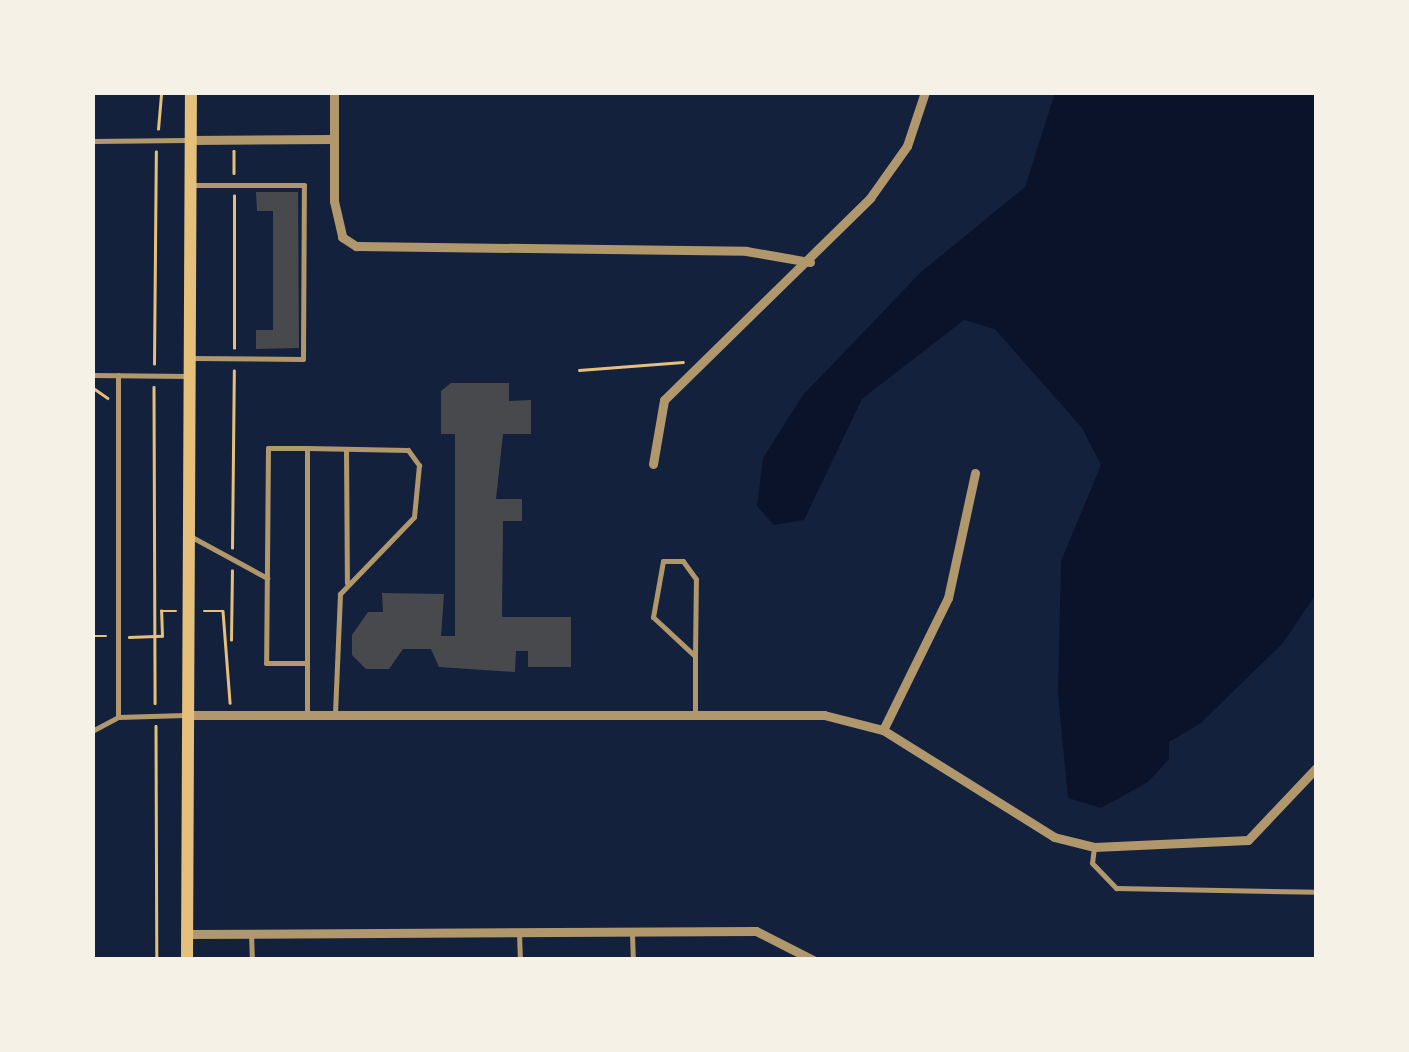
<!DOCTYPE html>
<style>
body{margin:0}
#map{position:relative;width:1409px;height:1052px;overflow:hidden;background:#14213d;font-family:Arial,sans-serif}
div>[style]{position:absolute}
.water>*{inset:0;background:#0b132b}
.building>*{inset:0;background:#48494c}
.path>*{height:2.5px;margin:-1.25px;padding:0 1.25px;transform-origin:1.25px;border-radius:1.25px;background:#e5c07b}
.service>*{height:5px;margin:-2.5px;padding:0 2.5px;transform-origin:2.5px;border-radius:2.5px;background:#b1986c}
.minor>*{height:9px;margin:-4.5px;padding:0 4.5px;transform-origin:4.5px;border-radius:4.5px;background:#b1986c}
.secondary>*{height:12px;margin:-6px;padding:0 6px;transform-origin:6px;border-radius:6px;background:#e5c07b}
span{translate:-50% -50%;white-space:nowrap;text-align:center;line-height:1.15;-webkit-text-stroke:10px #f6f1e7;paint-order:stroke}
.frame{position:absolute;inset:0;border:95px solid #f6f1e7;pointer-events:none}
</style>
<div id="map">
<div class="water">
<i style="clip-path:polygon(1055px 93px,1316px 93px,1316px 594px,1283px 643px,1201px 723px,1169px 742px,1169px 759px,1148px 782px,1101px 808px,1068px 798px,1058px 694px,1061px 561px,1101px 465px,1082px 428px,995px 329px,964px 320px,862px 399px,804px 520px,774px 525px,757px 506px,763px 458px,803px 395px,921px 272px,1025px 187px)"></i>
</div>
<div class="building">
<i style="clip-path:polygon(256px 192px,298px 192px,299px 348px,256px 349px,256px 330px,273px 330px,273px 211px,257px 211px)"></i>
<i style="clip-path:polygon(451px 383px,509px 383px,509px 401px,531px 400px,531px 434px,503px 434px,496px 499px,522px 499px,522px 521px,503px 521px,502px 617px,571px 617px,571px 667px,528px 667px,528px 651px,516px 651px,515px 672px,439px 667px,431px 649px,403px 649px,389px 669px,366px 669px,352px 655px,352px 635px,368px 612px,383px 612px,382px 593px,444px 594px,441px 636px,455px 636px,455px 434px,441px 434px,441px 391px)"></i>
</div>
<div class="path">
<i style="left:158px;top:129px;width:37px;rotate:-85deg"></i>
<i style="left:234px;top:151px;width:22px;rotate:90deg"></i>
<i style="left:234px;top:348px;width:152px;rotate:-90deg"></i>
<i style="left:154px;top:364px;width:212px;rotate:-89.5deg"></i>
<i style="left:579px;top:370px;width:104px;rotate:-4.4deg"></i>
<i style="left:92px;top:387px;width:19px;rotate:35deg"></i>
<i style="left:154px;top:387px;width:316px;rotate:89.8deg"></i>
<i style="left:232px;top:548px;width:177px;rotate:-89.4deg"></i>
<i style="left:204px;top:611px;width:19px"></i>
<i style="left:223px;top:611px;width:92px;rotate:85.6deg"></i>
<i style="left:92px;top:636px;width:14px"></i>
<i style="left:129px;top:637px;width:33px;rotate:-2deg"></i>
<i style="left:162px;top:636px;width:25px;rotate:-92deg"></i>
<i style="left:161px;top:611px;width:15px"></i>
<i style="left:231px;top:640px;width:69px;rotate:-89.2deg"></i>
<i style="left:156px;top:726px;width:234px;rotate:89.8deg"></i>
</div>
<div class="service">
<i style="left:92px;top:141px;width:95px;rotate:-0.6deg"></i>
<i style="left:191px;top:358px;width:112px;rotate:0.5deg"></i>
<i style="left:303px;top:359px;width:174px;rotate:-89.7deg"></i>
<i style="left:304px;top:185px;width:112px;rotate:180deg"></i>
<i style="left:92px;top:375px;width:96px;rotate:0.6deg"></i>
<i style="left:118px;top:375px;width:342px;rotate:90deg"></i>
<i style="left:307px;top:448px;width:39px;rotate:180deg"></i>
<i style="left:268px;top:448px;width:215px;rotate:90.5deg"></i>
<i style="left:266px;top:663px;width:41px"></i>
<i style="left:346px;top:449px;width:134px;rotate:89.6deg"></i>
<i style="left:190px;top:536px;width:88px;rotate:28.6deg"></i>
<i style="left:695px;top:713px;width:57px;rotate:-90deg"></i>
<i style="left:695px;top:656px;width:77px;rotate:-89.3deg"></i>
<i style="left:696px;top:579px;width:22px;rotate:-126deg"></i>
<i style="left:683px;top:561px;width:20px;rotate:180deg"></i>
<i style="left:663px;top:561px;width:57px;rotate:100.1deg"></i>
<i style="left:653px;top:617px;width:57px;rotate:42.9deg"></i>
<i style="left:307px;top:714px;width:266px;rotate:-90deg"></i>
<i style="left:307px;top:448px;width:101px;rotate:1.1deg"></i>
<i style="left:408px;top:450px;width:19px;rotate:54deg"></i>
<i style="left:419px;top:465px;width:52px;rotate:95.5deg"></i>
<i style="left:414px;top:517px;width:107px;rotate:133.9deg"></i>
<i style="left:340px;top:594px;width:120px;rotate:92.4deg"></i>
<i style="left:92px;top:731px;width:30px;rotate:-28deg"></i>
<i style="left:118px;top:717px;width:67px;rotate:-1.7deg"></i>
<i style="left:1094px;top:847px;width:16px;rotate:97deg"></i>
<i style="left:1092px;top:863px;width:35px;rotate:46deg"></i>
<i style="left:1116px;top:888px;width:200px;rotate:1.1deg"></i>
<i style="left:251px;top:933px;width:27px;rotate:88deg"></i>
<i style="left:519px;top:933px;width:27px;rotate:88deg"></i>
<i style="left:632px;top:934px;width:26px;rotate:88deg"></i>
</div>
<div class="minor">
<i style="left:334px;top:92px;width:109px;rotate:90deg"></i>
<i style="left:334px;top:201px;width:37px;rotate:77deg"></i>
<i style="left:342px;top:237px;width:17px;rotate:33deg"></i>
<i style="left:356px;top:246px;width:390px;rotate:0.7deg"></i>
<i style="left:746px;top:251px;width:65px;rotate:9.8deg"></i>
<i style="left:190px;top:140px;width:142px;rotate:-0.4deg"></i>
<i style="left:653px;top:464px;width:65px;rotate:-80.2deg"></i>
<i style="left:664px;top:400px;width:289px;rotate:-44.4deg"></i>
<i style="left:870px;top:198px;width:64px;rotate:-54.6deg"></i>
<i style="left:907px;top:146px;width:57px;rotate:-71.6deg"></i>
<i style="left:188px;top:715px;width:636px"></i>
<i style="left:824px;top:715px;width:61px;rotate:14.3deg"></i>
<i style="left:883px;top:730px;width:202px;rotate:32deg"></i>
<i style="left:1054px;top:837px;width:41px;rotate:14deg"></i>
<i style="left:1094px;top:847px;width:154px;rotate:-2.6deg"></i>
<i style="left:1248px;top:840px;width:99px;rotate:-46.6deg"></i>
<i style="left:883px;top:730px;width:147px;rotate:-63.8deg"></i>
<i style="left:948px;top:598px;width:128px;rotate:-77.8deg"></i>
<i style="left:187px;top:934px;width:569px;rotate:-0.3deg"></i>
<i style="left:756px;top:931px;width:64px;rotate:27deg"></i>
</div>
<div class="secondary">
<i style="left:187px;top:960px;width:868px;rotate:-89.74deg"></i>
</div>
<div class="frame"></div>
</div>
